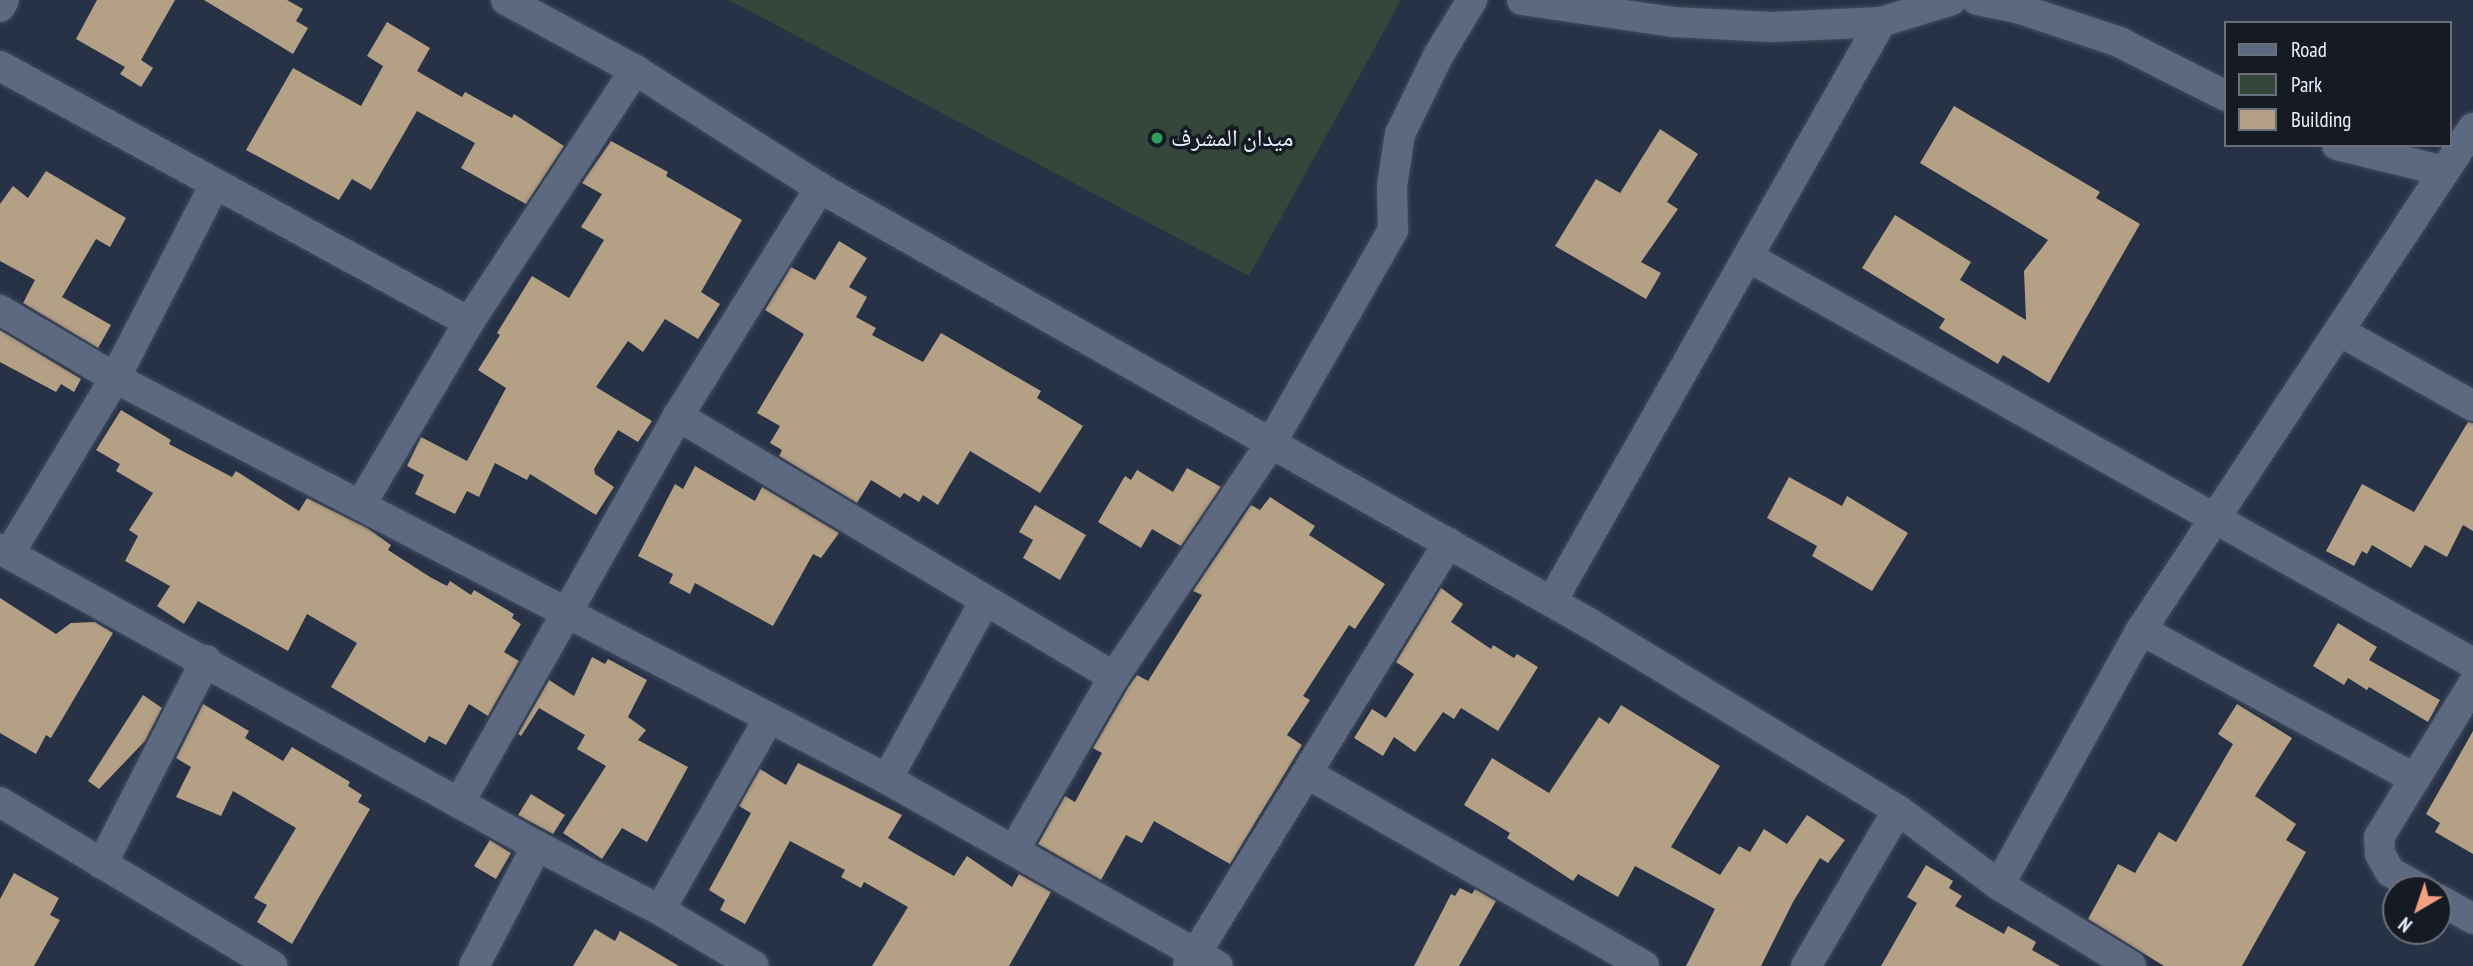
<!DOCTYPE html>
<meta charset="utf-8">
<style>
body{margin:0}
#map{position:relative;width:2473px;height:966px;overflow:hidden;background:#273247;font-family:"PT Sans Narrow","Noto Naskh Arabic",sans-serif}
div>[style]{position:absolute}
.green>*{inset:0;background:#35473a}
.building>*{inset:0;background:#b4a085}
.roads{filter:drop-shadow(0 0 2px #444d5e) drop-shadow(0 0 2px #444d5e)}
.minor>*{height:30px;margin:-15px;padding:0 15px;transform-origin:15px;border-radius:15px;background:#5d6981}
.dots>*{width:19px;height:19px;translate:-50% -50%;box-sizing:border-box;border:4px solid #151a23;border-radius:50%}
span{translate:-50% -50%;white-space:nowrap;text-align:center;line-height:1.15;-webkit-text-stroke:7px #151a23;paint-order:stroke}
.poi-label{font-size:24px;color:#e8f0fe}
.left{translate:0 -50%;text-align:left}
.legend{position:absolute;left:2224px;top:21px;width:228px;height:126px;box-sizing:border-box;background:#151a23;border:2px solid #69707b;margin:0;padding:9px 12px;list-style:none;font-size:21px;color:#e8f0fe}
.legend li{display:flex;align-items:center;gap:14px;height:35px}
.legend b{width:35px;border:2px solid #69707b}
.north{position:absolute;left:2382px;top:875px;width:70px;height:70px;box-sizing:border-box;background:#151a23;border:2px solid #69707b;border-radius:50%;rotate:219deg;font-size:19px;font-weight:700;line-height:28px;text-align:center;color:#e8f0fe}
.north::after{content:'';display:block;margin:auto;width:24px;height:32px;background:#f39f82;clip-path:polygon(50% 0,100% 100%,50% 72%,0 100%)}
</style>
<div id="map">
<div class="green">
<i style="clip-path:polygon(729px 0,1401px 0,1249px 276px)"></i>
</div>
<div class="building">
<i style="clip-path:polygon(97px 0,175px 0,141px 60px,153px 68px,141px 87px,120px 74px,125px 67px,76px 39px)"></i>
<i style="clip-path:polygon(204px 0,287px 0,303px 9px,296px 21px,308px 28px,293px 54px)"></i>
<i style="clip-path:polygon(387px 22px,430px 48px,417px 71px,462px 97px,465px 92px,512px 118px,514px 114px,564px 146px,526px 204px,461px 168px,475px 143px,417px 111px,371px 190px,352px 179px,339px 200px,246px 150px,293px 68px,361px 106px,383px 66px,367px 56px)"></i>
<i style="clip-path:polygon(1954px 106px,2100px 192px,2096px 198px,2140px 224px,2049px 383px,2003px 355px,1998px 364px,1939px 328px,1945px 319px,1862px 268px,1895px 215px,1971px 262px,1960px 280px,2026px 320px,2024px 271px,2048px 240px,1920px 163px)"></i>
<i style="clip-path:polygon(1660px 129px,1698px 154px,1667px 202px,1678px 209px,1641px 262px,1661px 273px,1646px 299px,1555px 246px,1596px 179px,1620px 193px)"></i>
<i style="clip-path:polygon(611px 141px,668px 172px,666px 176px,742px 220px,701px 292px,720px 304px,698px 339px,665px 319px,643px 352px,628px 341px,596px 387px,652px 421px,638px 442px,618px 430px,594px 469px,595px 474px,614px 487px,596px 515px,530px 474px,527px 480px,495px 463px,479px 497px,467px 491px,455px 514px,415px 494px,424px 475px,407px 466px,421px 437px,467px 461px,506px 388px,478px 370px,500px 335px,497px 333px,532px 276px,569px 298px,604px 240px,581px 227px,602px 194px,582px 183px)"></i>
<i style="clip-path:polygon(46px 171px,126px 218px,110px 247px,96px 239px,62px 297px,111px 325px,98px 348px,23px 303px,35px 280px,0 261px,0 204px,13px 186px,28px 198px)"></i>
<i style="clip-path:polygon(839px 241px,867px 258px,849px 287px,867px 297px,856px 317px,876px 328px,872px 335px,923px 362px,941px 333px,1041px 391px,1037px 398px,1083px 426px,1040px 493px,970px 451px,938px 505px,923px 495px,919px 502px,904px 493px,900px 498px,871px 480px,857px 503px,779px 456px,782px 450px,770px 443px,780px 426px,757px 413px,804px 334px,765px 310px,791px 267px,815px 280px)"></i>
<i style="clip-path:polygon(0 330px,81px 379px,74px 392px,61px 384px,56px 392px,0 362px)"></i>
<i style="clip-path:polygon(121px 410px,171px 440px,169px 444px,232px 477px,236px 471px,299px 511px,307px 498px,367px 528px,391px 545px,388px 550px,430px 577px,447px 586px,450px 581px,471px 595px,474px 590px,514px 614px,512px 618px,521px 624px,504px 652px,519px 661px,488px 716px,469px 704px,446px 745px,429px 736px,425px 743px,331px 687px,357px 643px,307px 614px,288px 651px,198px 601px,184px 624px,157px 606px,170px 586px,125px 561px,138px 536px,129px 530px,153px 493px,116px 471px,120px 464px,96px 450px)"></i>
<i style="clip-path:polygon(2468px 422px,2473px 423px,2473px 531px,2463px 525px,2447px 557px,2425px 545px,2411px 568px,2372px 545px,2367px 554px,2362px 551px,2354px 566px,2326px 551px,2362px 484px,2414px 512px)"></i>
<i style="clip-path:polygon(695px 466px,755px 501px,762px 487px,839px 533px,821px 558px,813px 554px,773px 626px,695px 583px,690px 594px,669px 583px,673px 574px,638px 556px,675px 484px,683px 489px)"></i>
<i style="clip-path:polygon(1187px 468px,1221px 487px,1181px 546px,1152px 529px,1141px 548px,1098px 522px,1125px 476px,1131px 480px,1137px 470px,1173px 492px)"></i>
<i style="clip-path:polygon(1789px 477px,1842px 506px,1847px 496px,1908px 533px,1872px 591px,1812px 556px,1817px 546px,1767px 518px)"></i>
<i style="clip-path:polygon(1270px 497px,1315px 526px,1309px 535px,1385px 584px,1355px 629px,1349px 625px,1303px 696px,1310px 700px,1287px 735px,1302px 745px,1230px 864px,1154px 821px,1142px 843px,1126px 835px,1101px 880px,1038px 844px,1065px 796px,1075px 802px,1102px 753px,1093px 748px,1129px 686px,1137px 675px,1148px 681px,1202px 595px,1193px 591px,1251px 505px,1260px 510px)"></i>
<i style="clip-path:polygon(1035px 505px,1086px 535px,1060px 580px,1023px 558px,1033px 540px,1019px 532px)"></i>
<i style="clip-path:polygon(1441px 588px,1463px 604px,1451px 622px,1491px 649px,1493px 645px,1514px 658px,1517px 654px,1538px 667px,1498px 731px,1461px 708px,1454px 719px,1443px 712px,1415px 752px,1394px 737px,1383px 756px,1354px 738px,1372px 709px,1386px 718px,1414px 674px,1396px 662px)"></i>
<i style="clip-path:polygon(0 598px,56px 634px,71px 623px,95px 622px,113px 633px,51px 738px,46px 735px,36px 754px,0 733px)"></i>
<i style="clip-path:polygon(2338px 623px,2377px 647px,2369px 660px,2440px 700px,2428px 722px,2369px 687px,2367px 690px,2348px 678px,2344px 685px,2313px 666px)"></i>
<i style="clip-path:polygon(592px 657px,605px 664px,608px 659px,647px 680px,628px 717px,646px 730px,638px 740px,688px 767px,647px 842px,622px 828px,602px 859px,563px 833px,606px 766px,577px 749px,585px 735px,539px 708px,521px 736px,518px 734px,549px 680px,574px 696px)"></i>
<i style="clip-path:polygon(143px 695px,162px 708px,145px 741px,99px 789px,88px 781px)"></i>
<i style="clip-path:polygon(203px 704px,249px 731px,245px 738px,283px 761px,292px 747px,350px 782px,348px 786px,362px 795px,358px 802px,370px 809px,292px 944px,257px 922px,267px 905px,254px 898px,296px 828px,233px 791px,221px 816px,176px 797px,191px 767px,176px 758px)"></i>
<i style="clip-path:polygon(2237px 704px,2292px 738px,2255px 796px,2296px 824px,2286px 840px,2306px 852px,2242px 966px,2164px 966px,2088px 919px,2118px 864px,2135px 873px,2159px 832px,2176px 842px,2233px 744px,2218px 734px)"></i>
<i style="clip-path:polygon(1621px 705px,1720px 766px,1671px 847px,1720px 875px,1739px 846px,1750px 852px,1764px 829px,1787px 844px,1807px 815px,1845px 840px,1828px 863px,1820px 858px,1793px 902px,1761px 966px,1686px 966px,1715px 909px,1635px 866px,1618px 897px,1578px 874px,1573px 881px,1507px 838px,1510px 833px,1464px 805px,1492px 758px,1549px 793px,1599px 717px,1609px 724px)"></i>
<i style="clip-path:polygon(2473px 731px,2473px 854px,2435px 832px,2440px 823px,2426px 814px)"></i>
<i style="clip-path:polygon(798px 763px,902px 815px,888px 838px,954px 876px,967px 856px,1012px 887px,1019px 874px,1051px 892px,1009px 966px,872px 966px,908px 907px,864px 882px,861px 888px,841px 877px,845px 870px,790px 841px,745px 924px,720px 910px,725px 900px,709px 890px,751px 813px,739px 806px,760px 769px,786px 785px)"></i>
<i style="clip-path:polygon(531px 794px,565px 815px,553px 834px,518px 815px)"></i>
<i style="clip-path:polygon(490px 840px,511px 853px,496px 879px,474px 866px)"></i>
<i style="clip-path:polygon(1926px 865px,1953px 881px,1949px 888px,1962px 896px,1955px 906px,2004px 934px,2008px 926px,2036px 942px,2032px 950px,2060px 966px,1881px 966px,1917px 903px,1907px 897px)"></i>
<i style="clip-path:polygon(14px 873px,59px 898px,50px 915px,60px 920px,34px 966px,0 966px,0 899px)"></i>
<i style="clip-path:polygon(1460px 888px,1472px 894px,1475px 889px,1496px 901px,1459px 966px,1414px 966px,1451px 894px,1455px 896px)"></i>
<i style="clip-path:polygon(595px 929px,615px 941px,620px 931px,679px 966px,573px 966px)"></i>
</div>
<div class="roads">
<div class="minor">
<i style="left:506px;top:0;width:147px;rotate:28.5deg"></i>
<i style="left:635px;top:70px;width:219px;rotate:32.5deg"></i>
<i style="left:820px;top:188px;width:884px;rotate:29.5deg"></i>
<i style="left:1589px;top:623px;width:361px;rotate:31.2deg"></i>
<i style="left:1898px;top:810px;width:126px;rotate:36.6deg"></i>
<i style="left:1999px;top:885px;width:155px;rotate:31.5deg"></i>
<i style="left:1522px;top:0;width:153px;rotate:8.3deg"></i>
<i style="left:1673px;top:22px;width:99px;rotate:2.9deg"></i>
<i style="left:1772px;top:27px;width:109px;rotate:-2.6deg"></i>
<i style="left:1881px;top:22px;width:74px;rotate:-17.2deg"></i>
<i style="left:1977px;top:0;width:41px;rotate:11.3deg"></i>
<i style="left:2017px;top:8px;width:108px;rotate:18.4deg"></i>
<i style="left:2119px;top:42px;width:120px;rotate:26.8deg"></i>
<i style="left:0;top:7px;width:8px;rotate:-60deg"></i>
<i style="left:0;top:66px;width:534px;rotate:28.63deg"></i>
<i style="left:2337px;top:145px;width:110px;rotate:13.7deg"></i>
<i style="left:1748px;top:257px;width:831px;rotate:29.25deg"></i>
<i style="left:0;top:310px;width:134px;rotate:30.6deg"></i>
<i style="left:115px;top:378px;width:870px;rotate:27.45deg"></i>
<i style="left:887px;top:779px;width:380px;rotate:29.5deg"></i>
<i style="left:2339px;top:331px;width:154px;rotate:29.2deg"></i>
<i style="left:678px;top:416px;width:508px;rotate:30.91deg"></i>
<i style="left:361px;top:504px;width:212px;rotate:-59.3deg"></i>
<i style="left:469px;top:322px;width:302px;rotate:-56.6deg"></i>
<i style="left:0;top:549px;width:614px;rotate:28.95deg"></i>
<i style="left:537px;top:846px;width:139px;rotate:27.5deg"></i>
<i style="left:660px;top:910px;width:109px;rotate:30.8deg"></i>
<i style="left:9px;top:554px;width:205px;rotate:-58.9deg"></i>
<i style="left:115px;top:378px;width:218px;rotate:-62.7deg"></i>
<i style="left:1552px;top:601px;width:666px;rotate:-60.39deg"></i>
<i style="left:2141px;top:630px;width:312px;rotate:28.5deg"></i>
<i style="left:1308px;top:774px;width:387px;rotate:29.7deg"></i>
<i style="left:887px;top:779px;width:203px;rotate:-61.2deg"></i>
<i style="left:0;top:802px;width:318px;rotate:31deg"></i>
<i style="left:459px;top:803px;width:445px;rotate:-60.5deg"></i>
<i style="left:678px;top:416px;width:269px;rotate:-58.1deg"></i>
<i style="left:1014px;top:850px;width:200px;rotate:-60deg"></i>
<i style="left:1114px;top:677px;width:280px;rotate:-56.1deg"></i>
<i style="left:1270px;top:445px;width:248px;rotate:-60.2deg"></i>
<i style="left:1393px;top:230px;width:44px;rotate:-91.3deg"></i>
<i style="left:1392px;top:186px;width:53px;rotate:-81.3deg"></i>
<i style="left:1400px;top:134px;width:87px;rotate:-64deg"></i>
<i style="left:1438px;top:56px;width:66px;rotate:-58.7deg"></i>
<i style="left:102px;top:864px;width:229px;rotate:-63deg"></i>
<i style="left:1999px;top:885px;width:292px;rotate:-60.9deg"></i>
<i style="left:2141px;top:630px;width:602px;rotate:-56.52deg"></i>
<i style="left:2421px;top:889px;width:35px;rotate:-151deg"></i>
<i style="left:2390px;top:872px;width:21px;rotate:-119deg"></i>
<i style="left:2380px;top:854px;width:17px;rotate:-93deg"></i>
<i style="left:2379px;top:837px;width:180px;rotate:-58.4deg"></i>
<i style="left:2438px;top:899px;width:40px;rotate:29.7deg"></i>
<i style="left:660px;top:910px;width:221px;rotate:-60.4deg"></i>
<i style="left:474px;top:966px;width:136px;rotate:-62.3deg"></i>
<i style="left:1188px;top:966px;width:497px;rotate:-58.4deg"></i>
<i style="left:1806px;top:966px;width:181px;rotate:-59.5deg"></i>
</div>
</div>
<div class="dots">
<i style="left:1157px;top:138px;background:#2e9e5b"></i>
</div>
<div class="poi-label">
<span class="left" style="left:1171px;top:138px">ميدان المشرف</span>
</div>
<ul class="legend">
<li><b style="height:9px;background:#5d6981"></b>Road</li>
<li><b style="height:19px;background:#35473a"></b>Park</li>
<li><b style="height:19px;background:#b4a085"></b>Building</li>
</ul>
<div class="north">N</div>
</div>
